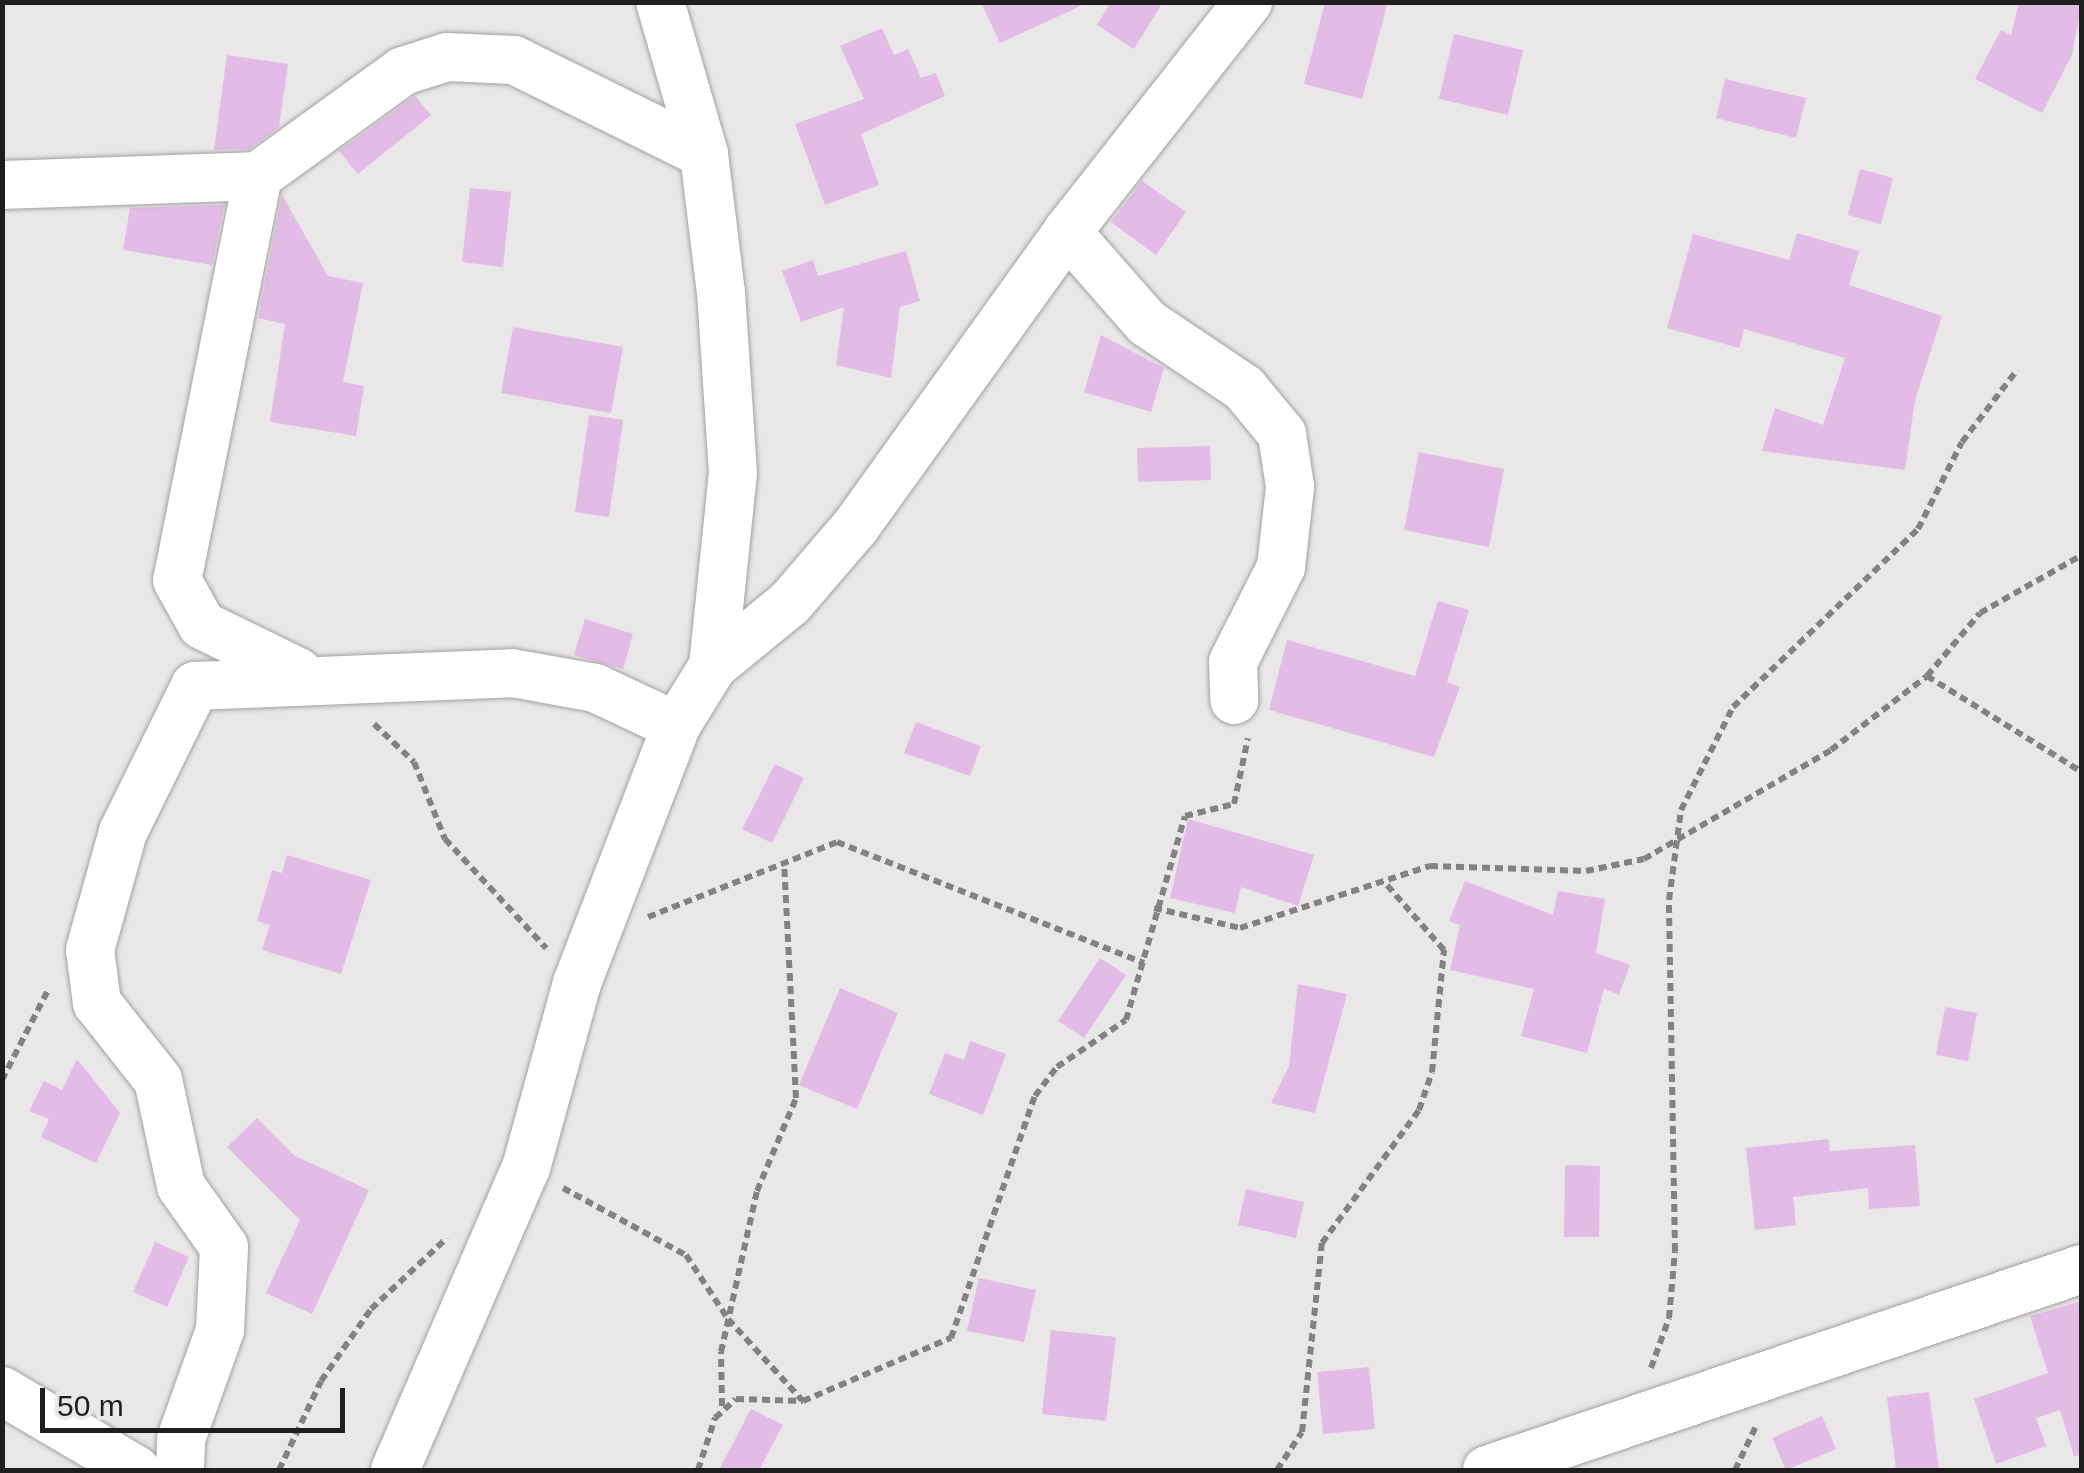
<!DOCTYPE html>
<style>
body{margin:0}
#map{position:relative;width:2084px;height:1473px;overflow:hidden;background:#eae7e8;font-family:Arial,sans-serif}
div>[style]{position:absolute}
.building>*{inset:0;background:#e3bbe7}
.path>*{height:6px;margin-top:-3px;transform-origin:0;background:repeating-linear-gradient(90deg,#838182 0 8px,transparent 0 13px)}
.roads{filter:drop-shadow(0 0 2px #a3a0a2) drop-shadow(0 0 2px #a3a0a2)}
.street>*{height:48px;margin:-24px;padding:0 24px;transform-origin:24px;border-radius:24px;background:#fff}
span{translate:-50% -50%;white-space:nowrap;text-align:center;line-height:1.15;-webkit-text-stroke:8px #eae7e8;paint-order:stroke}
.frame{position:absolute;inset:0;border:5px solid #1f1e1e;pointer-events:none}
.scale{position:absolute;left:40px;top:1388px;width:305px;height:45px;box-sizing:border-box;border:5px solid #1f1e1e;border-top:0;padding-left:12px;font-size:30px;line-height:35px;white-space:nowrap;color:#1f1e1e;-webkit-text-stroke:8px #eae7e8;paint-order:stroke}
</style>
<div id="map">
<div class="building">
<i style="clip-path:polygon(981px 2px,1089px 2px,1000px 43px)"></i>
<i style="clip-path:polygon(1111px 2px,1163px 2px,1134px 49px,1097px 25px)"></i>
<i style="clip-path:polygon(1325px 2px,1388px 2px,1362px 99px,1304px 84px)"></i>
<i style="clip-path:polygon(2019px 2px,2082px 2px,2072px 55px,2042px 113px,1975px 79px,2001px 30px,2011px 35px)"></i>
<i style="clip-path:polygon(882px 28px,894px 55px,908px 49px,921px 78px,936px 73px,945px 96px,861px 134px,879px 185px,825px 205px,795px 124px,864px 99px,840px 46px)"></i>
<i style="clip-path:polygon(1454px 34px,1523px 50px,1508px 115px,1439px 99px)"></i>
<i style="clip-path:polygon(227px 55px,288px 64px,279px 127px,249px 149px,214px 150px)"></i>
<i style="clip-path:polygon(1725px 79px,1806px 98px,1796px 138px,1716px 118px)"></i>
<i style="clip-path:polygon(415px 96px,431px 115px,358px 174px,339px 151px)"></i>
<i style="clip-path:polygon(1860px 169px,1893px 178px,1881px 224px,1848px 215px)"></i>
<i style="clip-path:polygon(1142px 181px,1186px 212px,1156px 255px,1111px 222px)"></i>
<i style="clip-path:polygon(470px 188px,511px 192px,503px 267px,462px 262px)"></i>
<i style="clip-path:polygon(282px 195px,328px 276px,363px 283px,343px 382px,364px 386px,356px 436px,270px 422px,285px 324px,258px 318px)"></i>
<i style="clip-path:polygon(224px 205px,212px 265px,123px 250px,130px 208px)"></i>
<i style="clip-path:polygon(1797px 233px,1859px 251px,1849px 285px,1942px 316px,1915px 400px,1905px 470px,1762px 451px,1775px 408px,1823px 425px,1845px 358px,1744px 329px,1739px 348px,1667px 328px,1693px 234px,1789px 260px)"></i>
<i style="clip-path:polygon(906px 251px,920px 301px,900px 307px,891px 378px,836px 365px,844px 307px,801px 322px,782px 271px,813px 260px,818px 276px)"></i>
<i style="clip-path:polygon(513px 327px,623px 347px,611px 413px,501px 393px)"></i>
<i style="clip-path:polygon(1101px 335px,1164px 368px,1151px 412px,1084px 392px)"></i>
<i style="clip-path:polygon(589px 415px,623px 420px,609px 517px,575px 512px)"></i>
<i style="clip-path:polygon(1210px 446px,1211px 480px,1138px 482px,1137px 448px)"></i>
<i style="clip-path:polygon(1419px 452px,1504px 469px,1489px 547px,1404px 530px)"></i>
<i style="clip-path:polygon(1438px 601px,1469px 610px,1447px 682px,1460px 687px,1434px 757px,1269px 710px,1287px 640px,1415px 676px)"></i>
<i style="clip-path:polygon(585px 619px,633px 634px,623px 669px,574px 655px)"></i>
<i style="clip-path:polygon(916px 722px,981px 746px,970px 776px,904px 753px)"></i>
<i style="clip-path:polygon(775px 764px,804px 778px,772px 843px,742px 829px)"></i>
<i style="clip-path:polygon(1188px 819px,1314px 855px,1298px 906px,1241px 887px,1235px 913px,1170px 898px)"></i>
<i style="clip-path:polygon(287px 855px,371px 880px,341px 974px,262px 950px,270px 925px,257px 921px,272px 870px,282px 873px)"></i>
<i style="clip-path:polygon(1465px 881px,1553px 915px,1558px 891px,1605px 899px,1596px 953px,1630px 965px,1619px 995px,1604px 989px,1587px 1053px,1521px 1036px,1534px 989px,1450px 970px,1460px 925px,1449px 921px)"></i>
<i style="clip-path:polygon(1100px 958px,1126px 975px,1084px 1038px,1058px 1021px)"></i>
<i style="clip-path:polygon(1298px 984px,1347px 994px,1315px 1113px,1271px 1103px,1289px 1066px)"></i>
<i style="clip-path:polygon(840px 988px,898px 1013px,857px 1109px,799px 1085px)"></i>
<i style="clip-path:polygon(1945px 1007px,1977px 1013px,1968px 1061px,1936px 1055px)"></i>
<i style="clip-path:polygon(970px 1041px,1006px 1054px,983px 1115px,929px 1094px,945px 1053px,964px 1060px)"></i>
<i style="clip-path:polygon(77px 1059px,120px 1113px,96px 1163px,41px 1137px,49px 1119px,29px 1111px,44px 1081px,62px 1090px)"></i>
<i style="clip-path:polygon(257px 1118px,295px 1156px,369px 1190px,312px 1314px,266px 1293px,300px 1220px,227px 1147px)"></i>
<i style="clip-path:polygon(1828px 1139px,1830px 1151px,1915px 1145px,1920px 1206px,1869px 1209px,1868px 1188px,1793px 1197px,1796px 1225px,1755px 1230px,1746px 1148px)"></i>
<i style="clip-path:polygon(1565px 1165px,1600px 1166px,1599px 1237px,1564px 1237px)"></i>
<i style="clip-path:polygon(1246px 1189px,1304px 1202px,1296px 1238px,1238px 1225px)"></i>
<i style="clip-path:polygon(155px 1242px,189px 1257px,167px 1307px,133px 1292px)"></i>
<i style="clip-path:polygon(979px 1278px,1036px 1290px,1024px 1342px,967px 1331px)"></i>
<i style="clip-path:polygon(2082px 1301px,2082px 1455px,2074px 1456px,2060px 1410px,2036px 1418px,2046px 1446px,1996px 1464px,1974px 1399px,2048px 1373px,2030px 1316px)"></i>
<i style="clip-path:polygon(1051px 1330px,1116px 1337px,1106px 1421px,1042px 1414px)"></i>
<i style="clip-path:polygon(1369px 1367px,1375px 1429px,1323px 1434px,1317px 1372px)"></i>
<i style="clip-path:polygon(1929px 1392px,1939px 1470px,1896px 1470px,1887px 1397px)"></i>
<i style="clip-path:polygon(751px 1409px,783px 1425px,759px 1470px,719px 1470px)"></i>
<i style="clip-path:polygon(1822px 1416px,1836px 1449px,1786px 1470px,1772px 1438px)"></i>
</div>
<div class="path">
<i style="left:1927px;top:676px;width:182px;rotate:31.8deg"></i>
<i style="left:374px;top:724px;width:55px;rotate:43.5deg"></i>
<i style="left:414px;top:762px;width:83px;rotate:68.1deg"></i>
<i style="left:445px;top:839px;width:149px;rotate:47.2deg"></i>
<i style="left:1154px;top:908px;width:88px;rotate:13.1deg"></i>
<i style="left:1240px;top:928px;width:200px;rotate:-18.1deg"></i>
<i style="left:1430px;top:866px;width:156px;rotate:1.8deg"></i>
<i style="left:1586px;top:871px;width:59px;rotate:-11.7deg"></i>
<i style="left:1644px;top:859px;width:216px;rotate:-30.2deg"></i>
<i style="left:1831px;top:750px;width:121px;rotate:-37.6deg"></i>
<i style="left:1927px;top:676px;width:82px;rotate:-49.9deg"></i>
<i style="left:1980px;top:613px;width:117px;rotate:-29.6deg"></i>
<i style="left:648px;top:917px;width:203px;rotate:-21.6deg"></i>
<i style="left:837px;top:842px;width:330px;rotate:21.5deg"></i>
<i style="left:2px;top:1080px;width:103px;rotate:-62.9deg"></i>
<i style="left:563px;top:1188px;width:140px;rotate:28.6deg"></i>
<i style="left:686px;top:1255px;width:77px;rotate:56.7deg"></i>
<i style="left:728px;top:1319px;width:110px;rotate:47.6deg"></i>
<i style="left:1651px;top:1368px;width:53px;rotate:-70.2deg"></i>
<i style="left:1669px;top:1318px;width:67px;rotate:-84.9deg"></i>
<i style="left:1675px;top:1251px;width:351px;rotate:-91deg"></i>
<i style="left:1669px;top:900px;width:91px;rotate:-82.4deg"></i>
<i style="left:1681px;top:810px;width:115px;rotate:-63.2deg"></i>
<i style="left:1733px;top:707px;width:257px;rotate:-43.9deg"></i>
<i style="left:1918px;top:529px;width:97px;rotate:-63.2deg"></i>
<i style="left:1962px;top:442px;width:91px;rotate:-52.6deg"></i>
<i style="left:722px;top:1406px;width:54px;rotate:-91.1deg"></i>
<i style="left:721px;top:1352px;width:165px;rotate:-77.4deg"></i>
<i style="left:757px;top:1191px;width:101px;rotate:-67.2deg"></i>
<i style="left:796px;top:1098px;width:236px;rotate:-92.9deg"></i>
<i style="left:279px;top:1470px;width:98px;rotate:-64.7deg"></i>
<i style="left:321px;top:1381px;width:88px;rotate:-55.2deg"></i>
<i style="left:371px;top:1309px;width:104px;rotate:-43.1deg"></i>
<i style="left:698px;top:1470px;width:55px;rotate:-71.9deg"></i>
<i style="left:715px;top:1418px;width:28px;rotate:-42deg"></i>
<i style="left:736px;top:1399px;width:67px;rotate:1.7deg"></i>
<i style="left:803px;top:1401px;width:161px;rotate:-23.1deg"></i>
<i style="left:951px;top:1338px;width:256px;rotate:-70.9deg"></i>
<i style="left:1035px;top:1096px;width:36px;rotate:-53deg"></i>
<i style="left:1057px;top:1067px;width:83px;rotate:-34.3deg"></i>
<i style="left:1126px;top:1020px;width:212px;rotate:-73.9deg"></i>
<i style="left:1185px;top:816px;width:50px;rotate:-13.8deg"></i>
<i style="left:1234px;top:804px;width:67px;rotate:-78deg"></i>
<i style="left:1277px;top:1470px;width:45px;rotate:-56.7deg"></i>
<i style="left:1302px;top:1432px;width:190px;rotate:-84deg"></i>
<i style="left:1322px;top:1243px;width:165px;rotate:-53.9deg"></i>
<i style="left:1419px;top:1110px;width:40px;rotate:-71.1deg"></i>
<i style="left:1432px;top:1072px;width:123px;rotate:-84.4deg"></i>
<i style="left:1444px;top:950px;width:88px;rotate:-131.3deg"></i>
<i style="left:1735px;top:1470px;width:51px;rotate:-64.4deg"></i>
</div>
<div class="roads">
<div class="street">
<i style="left:258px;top:176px;width:412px;rotate:101.3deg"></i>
<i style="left:177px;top:580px;width:51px;rotate:60.9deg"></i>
<i style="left:202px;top:625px;width:107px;rotate:26.1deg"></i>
<i style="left:2px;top:185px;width:256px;rotate:-2deg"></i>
<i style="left:258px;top:176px;width:179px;rotate:-35.9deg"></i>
<i style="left:403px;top:71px;width:46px;rotate:-17.7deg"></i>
<i style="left:447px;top:57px;width:67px;rotate:2.6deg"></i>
<i style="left:514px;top:60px;width:212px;rotate:26.3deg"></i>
<i style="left:1067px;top:232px;width:121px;rotate:48.7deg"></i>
<i style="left:1147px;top:323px;width:117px;rotate:33.8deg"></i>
<i style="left:1244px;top:388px;width:60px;rotate:50.4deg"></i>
<i style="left:1282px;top:434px;width:54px;rotate:81.4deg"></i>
<i style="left:1290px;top:487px;width:81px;rotate:96.4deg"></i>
<i style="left:1281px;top:567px;width:106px;rotate:116.8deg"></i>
<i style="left:1233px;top:662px;width:38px;rotate:88deg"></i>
<i style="left:713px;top:666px;width:99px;rotate:-39.3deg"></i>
<i style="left:790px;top:603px;width:101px;rotate:-49.4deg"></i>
<i style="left:856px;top:526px;width:362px;rotate:-54.3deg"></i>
<i style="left:1067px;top:232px;width:293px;rotate:-51.8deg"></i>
<i style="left:2px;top:1391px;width:156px;rotate:30.5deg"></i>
<i style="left:180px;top:1470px;width:31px;rotate:-88deg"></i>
<i style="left:181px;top:1439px;width:116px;rotate:-70.3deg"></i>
<i style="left:220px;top:1330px;width:83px;rotate:-87.2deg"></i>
<i style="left:224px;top:1247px;width:75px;rotate:-125.2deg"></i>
<i style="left:181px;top:1186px;width:108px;rotate:-102.2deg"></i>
<i style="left:158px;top:1080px;width:98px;rotate:-128.4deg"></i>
<i style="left:97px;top:1003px;width:53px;rotate:-97.5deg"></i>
<i style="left:90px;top:950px;width:123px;rotate:-74.4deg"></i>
<i style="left:123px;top:832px;width:163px;rotate:-63.7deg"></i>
<i style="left:195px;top:686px;width:317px;rotate:-2.3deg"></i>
<i style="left:512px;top:673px;width:84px;rotate:10.2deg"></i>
<i style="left:595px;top:688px;width:89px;rotate:25.1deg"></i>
<i style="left:395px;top:1470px;width:329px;rotate:-66.6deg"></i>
<i style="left:526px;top:1168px;width:192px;rotate:-74.6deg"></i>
<i style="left:577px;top:983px;width:275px;rotate:-68.9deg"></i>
<i style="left:676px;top:726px;width:70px;rotate:-58.3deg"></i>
<i style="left:713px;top:666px;width:194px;rotate:-84.1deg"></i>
<i style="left:733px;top:473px;width:180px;rotate:-93.8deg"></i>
<i style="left:721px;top:293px;width:140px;rotate:-97deg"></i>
<i style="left:704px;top:154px;width:158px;rotate:-106.1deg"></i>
<i style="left:1487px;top:1470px;width:628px;rotate:-18.67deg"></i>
</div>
</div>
<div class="frame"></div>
<div class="scale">50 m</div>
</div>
